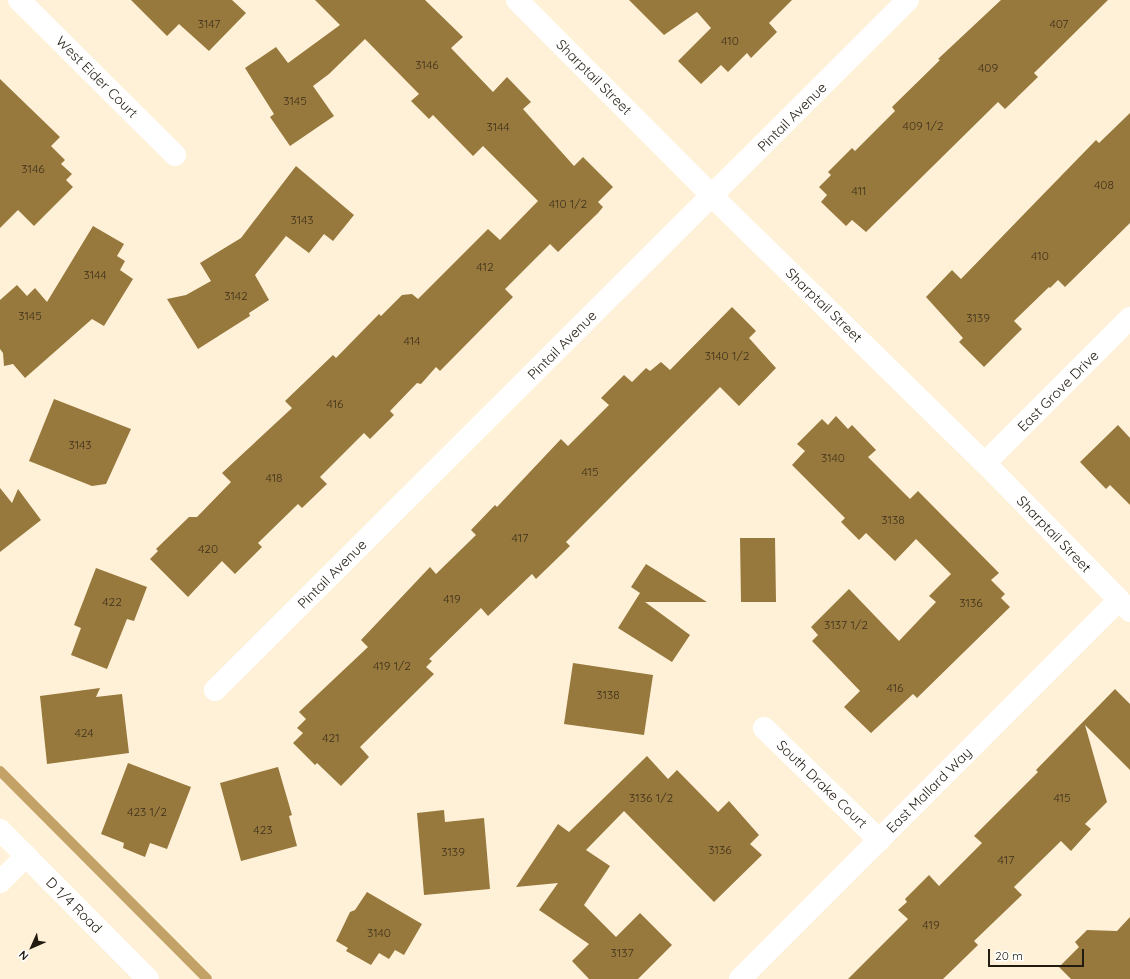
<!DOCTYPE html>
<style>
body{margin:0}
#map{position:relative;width:1130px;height:979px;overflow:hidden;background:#fff1d8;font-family:Quicksand,sans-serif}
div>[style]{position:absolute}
.stream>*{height:10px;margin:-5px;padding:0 5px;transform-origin:5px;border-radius:5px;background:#c3a267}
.building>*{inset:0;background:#97783d}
.minor>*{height:22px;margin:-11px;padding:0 11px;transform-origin:11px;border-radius:11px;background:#fff}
span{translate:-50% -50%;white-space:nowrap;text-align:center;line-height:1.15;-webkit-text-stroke:4px #fff;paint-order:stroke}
.number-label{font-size:12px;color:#3f321b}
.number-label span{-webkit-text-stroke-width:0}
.street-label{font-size:14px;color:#221b10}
.north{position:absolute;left:12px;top:927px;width:40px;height:40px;-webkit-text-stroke:3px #fff;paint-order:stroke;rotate:225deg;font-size:11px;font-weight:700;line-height:16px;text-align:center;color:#221b10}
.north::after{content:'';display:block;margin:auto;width:14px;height:18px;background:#221b10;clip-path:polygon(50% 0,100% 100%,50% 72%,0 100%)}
.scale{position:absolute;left:988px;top:949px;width:96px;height:18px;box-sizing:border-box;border:2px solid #221b10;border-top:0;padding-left:5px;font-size:12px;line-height:14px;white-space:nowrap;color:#221b10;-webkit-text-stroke:3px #fff;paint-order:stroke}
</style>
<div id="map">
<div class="stream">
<i style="left:0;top:771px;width:293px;rotate:45.1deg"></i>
</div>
<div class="building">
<i style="clip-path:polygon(131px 0,232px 0,246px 13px,209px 51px,179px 24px,167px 36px)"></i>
<i style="clip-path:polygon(315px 0,425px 0,463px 37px,451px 48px,493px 92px,507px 77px,531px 102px,523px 109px,574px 166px,583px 157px,613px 187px,598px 202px,603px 207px,598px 213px,558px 252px,550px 244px,505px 289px,513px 297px,440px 371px,436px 367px,421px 384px,417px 383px,390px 411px,394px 415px,370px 439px,364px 433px,320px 477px,327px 484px,302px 508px,298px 504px,258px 543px,262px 547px,235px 574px,222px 561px,188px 597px,150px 559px,158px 551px,156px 549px,189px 517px,197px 517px,231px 482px,222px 473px,292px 408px,285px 401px,333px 355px,336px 358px,379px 314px,381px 316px,402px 295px,412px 294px,418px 299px,488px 229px,500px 240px,538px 201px,483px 146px,473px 156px,433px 115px,429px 119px,411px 101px,419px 94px,365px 39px,329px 74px,313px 86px,334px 116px,290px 146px,270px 117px,274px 114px,245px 68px,276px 47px,288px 63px,340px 25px)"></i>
<i style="clip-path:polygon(629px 0,792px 0,769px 23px,777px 32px,751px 58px,747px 53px,728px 72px,721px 65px,701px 84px,678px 61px,711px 28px,697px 12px,664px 35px)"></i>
<i style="clip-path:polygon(1001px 0,1108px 0,1034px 73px,1038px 77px,1005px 109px,998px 102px,866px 232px,852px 220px,846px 226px,821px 202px,827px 195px,819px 187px,831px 175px,828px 172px,852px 148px,855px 151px,895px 111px,892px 107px,940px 60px,938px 59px)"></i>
<i style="clip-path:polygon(0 79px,60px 137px,51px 146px,65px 160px,61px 164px,72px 174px,66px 180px,73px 187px,34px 226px,18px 210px,0 228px)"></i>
<i style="clip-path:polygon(1130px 113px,1130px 223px,1065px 287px,1058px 280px,1050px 288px,1049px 287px,1014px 321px,1022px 329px,984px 367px,959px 342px,963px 338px,926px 297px,952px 270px,961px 279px,1096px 140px,1099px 143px)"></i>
<i style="clip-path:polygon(296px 166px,354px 215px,333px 241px,324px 234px,309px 253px,286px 236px,255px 275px,269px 300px,249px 313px,250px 316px,198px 349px,167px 299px,186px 295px,211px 281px,200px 263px,241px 238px)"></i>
<i style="clip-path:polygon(93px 226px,124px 244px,117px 256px,125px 261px,120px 270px,133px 279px,104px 326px,92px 319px,25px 378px,13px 364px,4px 366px,3px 353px,0 349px,0 300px,17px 285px,27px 296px,35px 288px,47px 302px)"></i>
<i style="clip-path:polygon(732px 307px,756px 331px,749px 338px,776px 368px,739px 406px,720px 387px,566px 542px,570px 546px,536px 579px,532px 574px,488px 616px,481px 608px,429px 659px,432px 661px,426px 667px,434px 674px,360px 747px,369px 757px,341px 786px,317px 763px,315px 765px,293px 743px,303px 733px,297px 728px,306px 719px,299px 712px,368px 647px,361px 640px,430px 567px,436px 574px,476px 535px,471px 530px,495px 505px,497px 507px,561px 439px,568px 446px,609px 405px,601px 398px,624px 375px,632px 382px,646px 368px,650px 371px,661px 362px,670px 370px)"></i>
<i style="clip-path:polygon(54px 399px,131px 429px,106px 484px,92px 486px,29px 461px)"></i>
<i style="clip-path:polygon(836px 416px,848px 429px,852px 425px,876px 450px,868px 457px,910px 499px,918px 491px,999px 573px,991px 580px,1005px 594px,1001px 598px,1010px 607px,917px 698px,913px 694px,871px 733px,844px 707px,860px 691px,812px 641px,818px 635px,811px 627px,849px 589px,899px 641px,936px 602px,929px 596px,951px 574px,916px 539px,895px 561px,866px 533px,859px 540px,841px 522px,845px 518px,792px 465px,805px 451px,797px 444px,822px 419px,828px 425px)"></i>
<i style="clip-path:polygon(1118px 425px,1130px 438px,1130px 505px,1110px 485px,1106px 489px,1080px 462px)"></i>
<i style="clip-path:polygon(0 488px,12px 503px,18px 489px,41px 520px,0 552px)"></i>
<i style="clip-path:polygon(740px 538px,775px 538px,776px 602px,741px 602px)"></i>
<i style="clip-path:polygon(646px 564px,707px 602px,645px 602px,690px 635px,672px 662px,618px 628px,640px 593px,631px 587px)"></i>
<i style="clip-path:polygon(96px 568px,147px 587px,134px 621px,127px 619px,107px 669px,71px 655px,81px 628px,74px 625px)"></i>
<i style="clip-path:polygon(573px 663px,653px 675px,644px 735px,564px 724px)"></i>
<i style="clip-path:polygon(100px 688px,96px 697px,122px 694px,129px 753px,47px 764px,40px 696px)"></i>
<i style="clip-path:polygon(1115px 689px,1130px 704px,1130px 770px,1085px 725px,1107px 802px,1085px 824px,1091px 829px,1071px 851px,1061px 841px,1014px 887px,1022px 895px,974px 941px,978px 945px,943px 979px,848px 979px,908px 919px,898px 910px,907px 902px,905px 899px,929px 875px,939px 886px,982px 843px,974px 836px,1038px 772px,1036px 770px)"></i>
<i style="clip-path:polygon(647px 756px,668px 779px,677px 770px,718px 812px,729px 801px,759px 835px,750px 844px,762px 855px,714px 902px,624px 811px,586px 850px,610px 866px,584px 905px,616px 937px,640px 913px,672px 945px,638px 979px,589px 979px,572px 961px,589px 944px,539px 910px,558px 883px,516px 887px,558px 824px,569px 832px)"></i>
<i style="clip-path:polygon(128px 763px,191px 787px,167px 849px,150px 843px,145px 857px,123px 848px,124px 843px,101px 834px)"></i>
<i style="clip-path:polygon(278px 767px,292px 815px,289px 816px,297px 846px,241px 861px,220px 783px)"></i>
<i style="clip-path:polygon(444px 810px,445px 822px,484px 818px,490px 889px,424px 895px,417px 813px)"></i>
<i style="clip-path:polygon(367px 892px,422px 924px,404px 955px,395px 950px,389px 959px,379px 953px,371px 965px,346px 951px,348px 948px,336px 941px,350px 912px,355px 910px)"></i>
<i style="clip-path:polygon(1130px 917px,1130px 979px,1071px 979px,1059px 967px,1079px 947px,1075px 942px,1087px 930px,1117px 931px)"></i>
</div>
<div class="minor">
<i style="left:19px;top:0;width:220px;rotate:44.8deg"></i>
<i style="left:517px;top:0;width:276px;rotate:45.1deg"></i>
<i style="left:712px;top:196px;width:382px;rotate:44.4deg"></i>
<i style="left:985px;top:463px;width:207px;rotate:45.6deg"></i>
<i style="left:985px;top:463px;width:205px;rotate:-45deg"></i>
<i style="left:215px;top:690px;width:978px;rotate:-44.88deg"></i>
<i style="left:764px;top:728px;width:161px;rotate:44.2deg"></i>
<i style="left:0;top:830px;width:210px;rotate:45.2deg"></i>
<i style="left:0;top:882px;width:37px;rotate:-45deg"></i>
<i style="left:740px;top:979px;width:536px;rotate:-45deg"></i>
</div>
<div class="number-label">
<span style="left:209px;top:24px">3147</span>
<span style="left:1059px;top:24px">407</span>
<span style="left:730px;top:41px">410</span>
<span style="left:427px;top:65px">3146</span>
<span style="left:988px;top:68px">409</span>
<span style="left:295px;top:101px">3145</span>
<span style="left:923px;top:126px">409 1/2</span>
<span style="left:498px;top:127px">3144</span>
<span style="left:33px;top:169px">3146</span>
<span style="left:1104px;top:185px">408</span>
<span style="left:859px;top:191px">411</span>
<span style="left:568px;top:204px">410 1/2</span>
<span style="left:302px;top:220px">3143</span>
<span style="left:1040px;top:256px">410</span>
<span style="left:485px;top:267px">412</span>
<span style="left:95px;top:275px">3144</span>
<span style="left:236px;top:296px">3142</span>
<span style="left:30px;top:316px">3145</span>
<span style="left:978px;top:318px">3139</span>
<span style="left:412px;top:341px">414</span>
<span style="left:727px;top:356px">3140 1/2</span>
<span style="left:335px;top:404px">416</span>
<span style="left:80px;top:445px">3143</span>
<span style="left:833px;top:458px">3140</span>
<span style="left:590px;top:472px">415</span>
<span style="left:274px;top:478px">418</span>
<span style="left:893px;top:520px">3138</span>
<span style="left:520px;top:538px">417</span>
<span style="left:208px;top:549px">420</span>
<span style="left:452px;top:599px">419</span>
<span style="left:112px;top:602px">422</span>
<span style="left:971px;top:603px">3136</span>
<span style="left:846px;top:625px">3137 1/2</span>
<span style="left:392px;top:666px">419 1/2</span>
<span style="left:895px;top:688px">416</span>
<span style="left:608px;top:695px">3138</span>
<span style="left:84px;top:733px">424</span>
<span style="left:331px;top:738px">421</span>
<span style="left:651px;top:798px">3136 1/2</span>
<span style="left:1062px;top:798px">415</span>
<span style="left:147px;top:812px">423 1/2</span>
<span style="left:263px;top:830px">423</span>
<span style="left:720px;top:850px">3136</span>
<span style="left:453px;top:852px">3139</span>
<span style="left:1006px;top:860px">417</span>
<span style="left:931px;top:925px">419</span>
<span style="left:379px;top:933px">3140</span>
<span style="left:622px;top:953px">3137</span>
</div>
<div class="street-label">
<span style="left:97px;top:77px;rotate:45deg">West Eider Court</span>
<span style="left:594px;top:77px;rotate:45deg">Sharptail Street</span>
<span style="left:792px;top:117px;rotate:-45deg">Pintail Avenue</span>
<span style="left:824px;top:305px;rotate:44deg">Sharptail Street</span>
<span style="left:562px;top:345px;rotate:-45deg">Pintail Avenue</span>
<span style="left:1058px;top:391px;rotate:-45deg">East Grove Drive</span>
<span style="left:1054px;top:534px;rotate:46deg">Sharptail Street</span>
<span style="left:332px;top:574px;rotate:-45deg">Pintail Avenue</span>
<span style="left:822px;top:784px;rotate:44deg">South Drake Court</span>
<span style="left:929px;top:790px;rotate:-45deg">East Mallard Way</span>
<span style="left:74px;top:905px;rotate:45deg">D 1/4 Road</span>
</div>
<div class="north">N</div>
<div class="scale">20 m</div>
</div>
